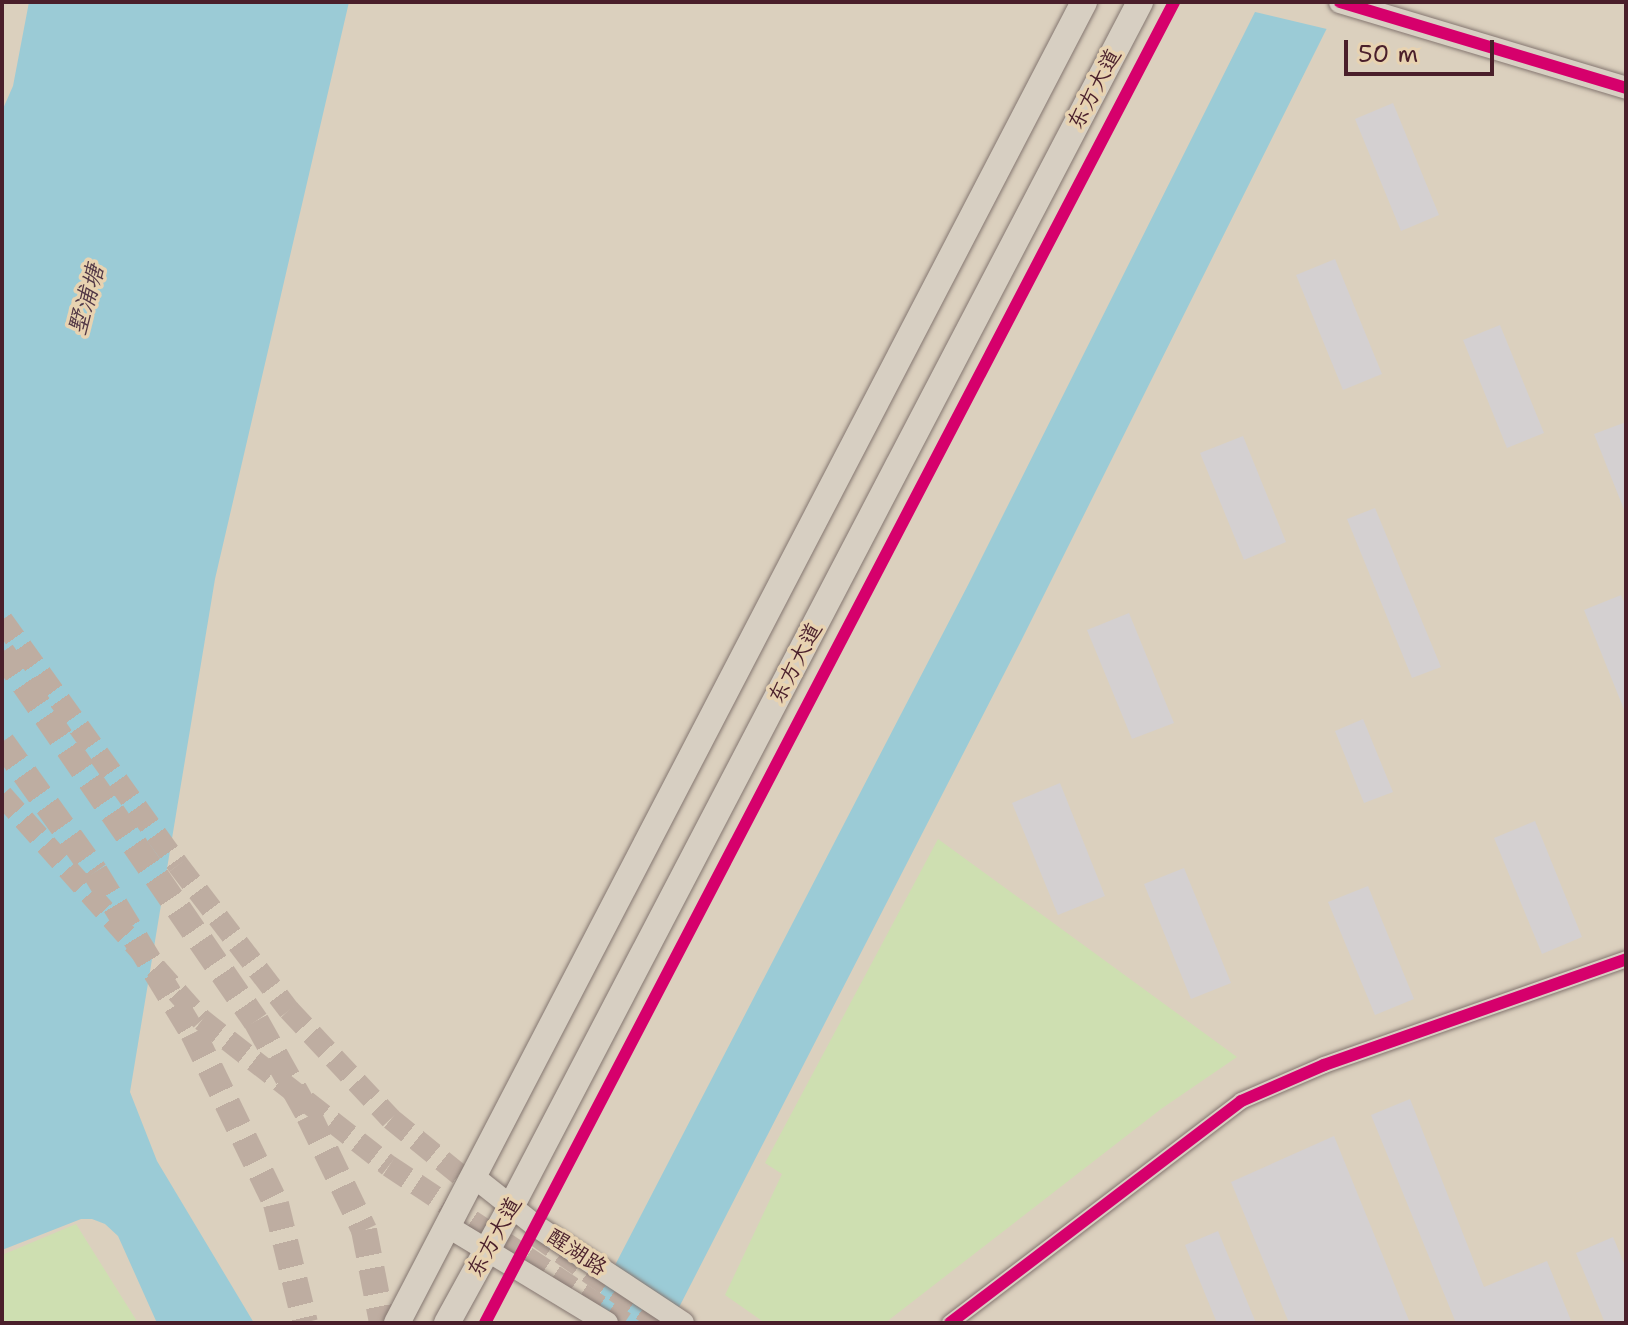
<!DOCTYPE html>
<meta charset="utf-8">
<style>
body{margin:0}
#map{position:relative;width:1628px;height:1325px;overflow:hidden;background:#dbd0be;font-family:"Shantell Sans","LXGW WenKai TC",sans-serif}
div>[style]{position:absolute}
.green>*{inset:0;background:#cedfb1}
.water>*{inset:0;background:#9bcbd6}
.pier>*{inset:0;background:#dbd0be}
.building>*{inset:0;background:#d4d0d1}
.secondary-tunnel>*{height:22px;margin-top:-11px;transform-origin:0;background:repeating-linear-gradient(90deg,#beada1 0 22px,transparent 0 33px)}
.primary-tunnel>*{height:26px;margin-top:-13px;transform-origin:0;background:repeating-linear-gradient(90deg,#beada1 0 26px,transparent 0 39px)}
.roads{filter:drop-shadow(0 0 2px #847670) drop-shadow(0 0 2px #847670)}
.street>*{height:16px;margin:-8px;padding:0 8px;transform-origin:8px;border-radius:8px;background:#d7cfc2}
.secondary>*{height:22px;margin:-11px;padding:0 11px;transform-origin:11px;border-radius:11px;background:#d7cfc2}
.primary>*{height:26px;margin:-13px;padding:0 13px;transform-origin:13px;border-radius:13px;background:#d7cfc2}
.cycleway>*{height:12px;margin:-6px;padding:0 6px;transform-origin:6px;border-radius:6px;background:#d6006c}
span{translate:-50% -50%;white-space:nowrap;text-align:center;line-height:1.15;-webkit-text-stroke:7px #e8d3b1;paint-order:stroke}
.street-label{font-size:22px;color:#4a1f2b}
.water-label{font-size:24px;color:#523846;font-style:italic}
.frame{position:absolute;inset:0;border:4px solid #4a1f2b;pointer-events:none}
.scale{position:absolute;left:1344px;top:40px;width:150px;height:36px;box-sizing:border-box;border:4px solid #4a1f2b;border-top:0;padding-left:10px;font-size:24px;line-height:28px;white-space:nowrap;color:#4a1f2b;-webkit-text-stroke:6px #e8d3b1;paint-order:stroke}
</style>
<div id="map">
<div class="green">
<i style="clip-path:polygon(938px 839px,1237px 1057px,1161px 1109px,885px 1323px,765px 1323px,725px 1295px,782px 1174px,765px 1163px)"></i>
<i style="clip-path:polygon(76px 1224px,138px 1323px,2px 1323px,2px 1255px)"></i>
</div>
<div class="water">
<i style="clip-path:polygon(29px 2px,349px 2px,215px 579px,130px 1092px,157px 1161px,254px 1323px,157px 1323px,118px 1236px,105px 1224px,92px 1219px,81px 1219px,2px 1250px,2px 111px,13px 86px)"></i>
<i style="clip-path:polygon(1260px 2px,1340px 2px,1022px 639px,671px 1323px,585px 1323px,968px 585px)"></i>
</div>
<div class="pier">
<i style="clip-path:polygon(1255px 2px,1344px 2px,1331px 30px,1251px 11px)"></i>
</div>
<div class="building">
<i style="clip-path:polygon(1393px 103px,1439px 215px,1401px 231px,1355px 119px)"></i>
<i style="clip-path:polygon(1335px 259px,1382px 374px,1343px 390px,1296px 275px)"></i>
<i style="clip-path:polygon(1500px 325px,1544px 433px,1507px 448px,1463px 340px)"></i>
<i style="clip-path:polygon(1626px 422px,1626px 511px,1625px 512px,1594px 434px)"></i>
<i style="clip-path:polygon(1243px 436px,1286px 542px,1244px 560px,1200px 453px)"></i>
<i style="clip-path:polygon(1375px 508px,1441px 667px,1412px 678px,1347px 519px)"></i>
<i style="clip-path:polygon(1621px 595px,1626px 606px,1625px 712px,1584px 610px)"></i>
<i style="clip-path:polygon(1129px 613px,1174px 723px,1132px 739px,1087px 630px)"></i>
<i style="clip-path:polygon(1363px 719px,1393px 792px,1364px 803px,1335px 731px)"></i>
<i style="clip-path:polygon(1060px 783px,1105px 896px,1058px 915px,1012px 803px)"></i>
<i style="clip-path:polygon(1535px 821px,1582px 937px,1542px 954px,1494px 838px)"></i>
<i style="clip-path:polygon(1184px 868px,1231px 983px,1191px 999px,1144px 884px)"></i>
<i style="clip-path:polygon(1368px 886px,1414px 999px,1375px 1015px,1328px 902px)"></i>
<i style="clip-path:polygon(1410px 1099px,1484px 1287px,1547px 1261px,1572px 1323px,1456px 1323px,1371px 1115px)"></i>
<i style="clip-path:polygon(1334px 1136px,1387px 1266px,1410px 1323px,1289px 1323px,1231px 1182px)"></i>
<i style="clip-path:polygon(1218px 1231px,1256px 1323px,1217px 1323px,1185px 1245px)"></i>
<i style="clip-path:polygon(1613px 1237px,1626px 1268px,1626px 1323px,1605px 1323px,1576px 1253px)"></i>
</div>
<div class="secondary-tunnel">
<i style="left:2px;top:620px;width:302px;rotate:54.3deg"></i>
<i style="left:178px;top:865px;width:183px;rotate:52.6deg"></i>
<i style="left:289px;top:1010px;width:149px;rotate:46.9deg"></i>
<i style="left:391px;top:1119px;width:117px;rotate:39.1deg"></i>
<i style="left:2px;top:795px;width:301px;rotate:48.4deg"></i>
<i style="left:202px;top:1020px;width:237px;rotate:38deg"></i>
<i style="left:389px;top:1166px;width:283px;rotate:33.6deg"></i>
<i style="left:534px;top:1234px;width:155px;rotate:35deg"></i>
</div>
<div class="primary-tunnel">
<i style="left:2px;top:652px;width:448px;rotate:55.5deg"></i>
<i style="left:256px;top:1021px;width:109px;rotate:60.8deg"></i>
<i style="left:309px;top:1116px;width:127px;rotate:64.2deg"></i>
<i style="left:364px;top:1230px;width:95px;rotate:79deg"></i>
<i style="left:2px;top:742px;width:160px;rotate:54.4deg"></i>
<i style="left:95px;top:872px;width:188px;rotate:58.7deg"></i>
<i style="left:193px;top:1033px;width:190px;rotate:64.1deg"></i>
<i style="left:276px;top:1204px;width:122px;rotate:76.3deg"></i>
</div>
<div class="roads">
<div class="street">
<i style="left:950px;top:1323px;width:366px;rotate:-37.3deg"></i>
<i style="left:1241px;top:1101px;width:90px;rotate:-23.4deg"></i>
<i style="left:1324px;top:1065px;width:320px;rotate:-19.3deg"></i>
</div>
<div class="secondary">
<i style="left:1340px;top:2px;width:299px;rotate:16.7deg"></i>
<i style="left:474px;top:1177px;width:79px;rotate:38.3deg"></i>
<i style="left:536px;top:1226px;width:176px;rotate:33.4deg"></i>
<i style="left:447px;top:1226px;width:187px;rotate:31.2deg"></i>
</div>
<div class="primary">
<i style="left:397px;top:1323px;width:1489px;rotate:-62.52deg"></i>
<i style="left:447px;top:1323px;width:135px;rotate:-61.2deg"></i>
<i style="left:512px;top:1205px;width:1357px;rotate:-62.43deg"></i>
</div>
</div>
<div class="cycleway">
<i style="left:1340px;top:2px;width:299px;rotate:16.7deg"></i>
<i style="left:485px;top:1323px;width:1490px;rotate:-62.45deg"></i>
<i style="left:950px;top:1323px;width:366px;rotate:-37.3deg"></i>
<i style="left:1241px;top:1101px;width:90px;rotate:-23.4deg"></i>
<i style="left:1324px;top:1065px;width:320px;rotate:-19.3deg"></i>
</div>
<div class="street-label">
<span style="left:1094px;top:89px;rotate:-62deg">东方大道</span>
<span style="left:795px;top:663px;rotate:-62deg">东方大道</span>
<span style="left:494px;top:1237px;rotate:-61deg">东方大道</span>
<span style="left:577px;top:1252px;rotate:33deg">醒湖路</span>
</div>
<div class="water-label">
<span style="left:87px;top:300px;rotate:-74deg">墅浦塘</span>
</div>
<div class="frame"></div>
<div class="scale">50 m</div>
</div>
